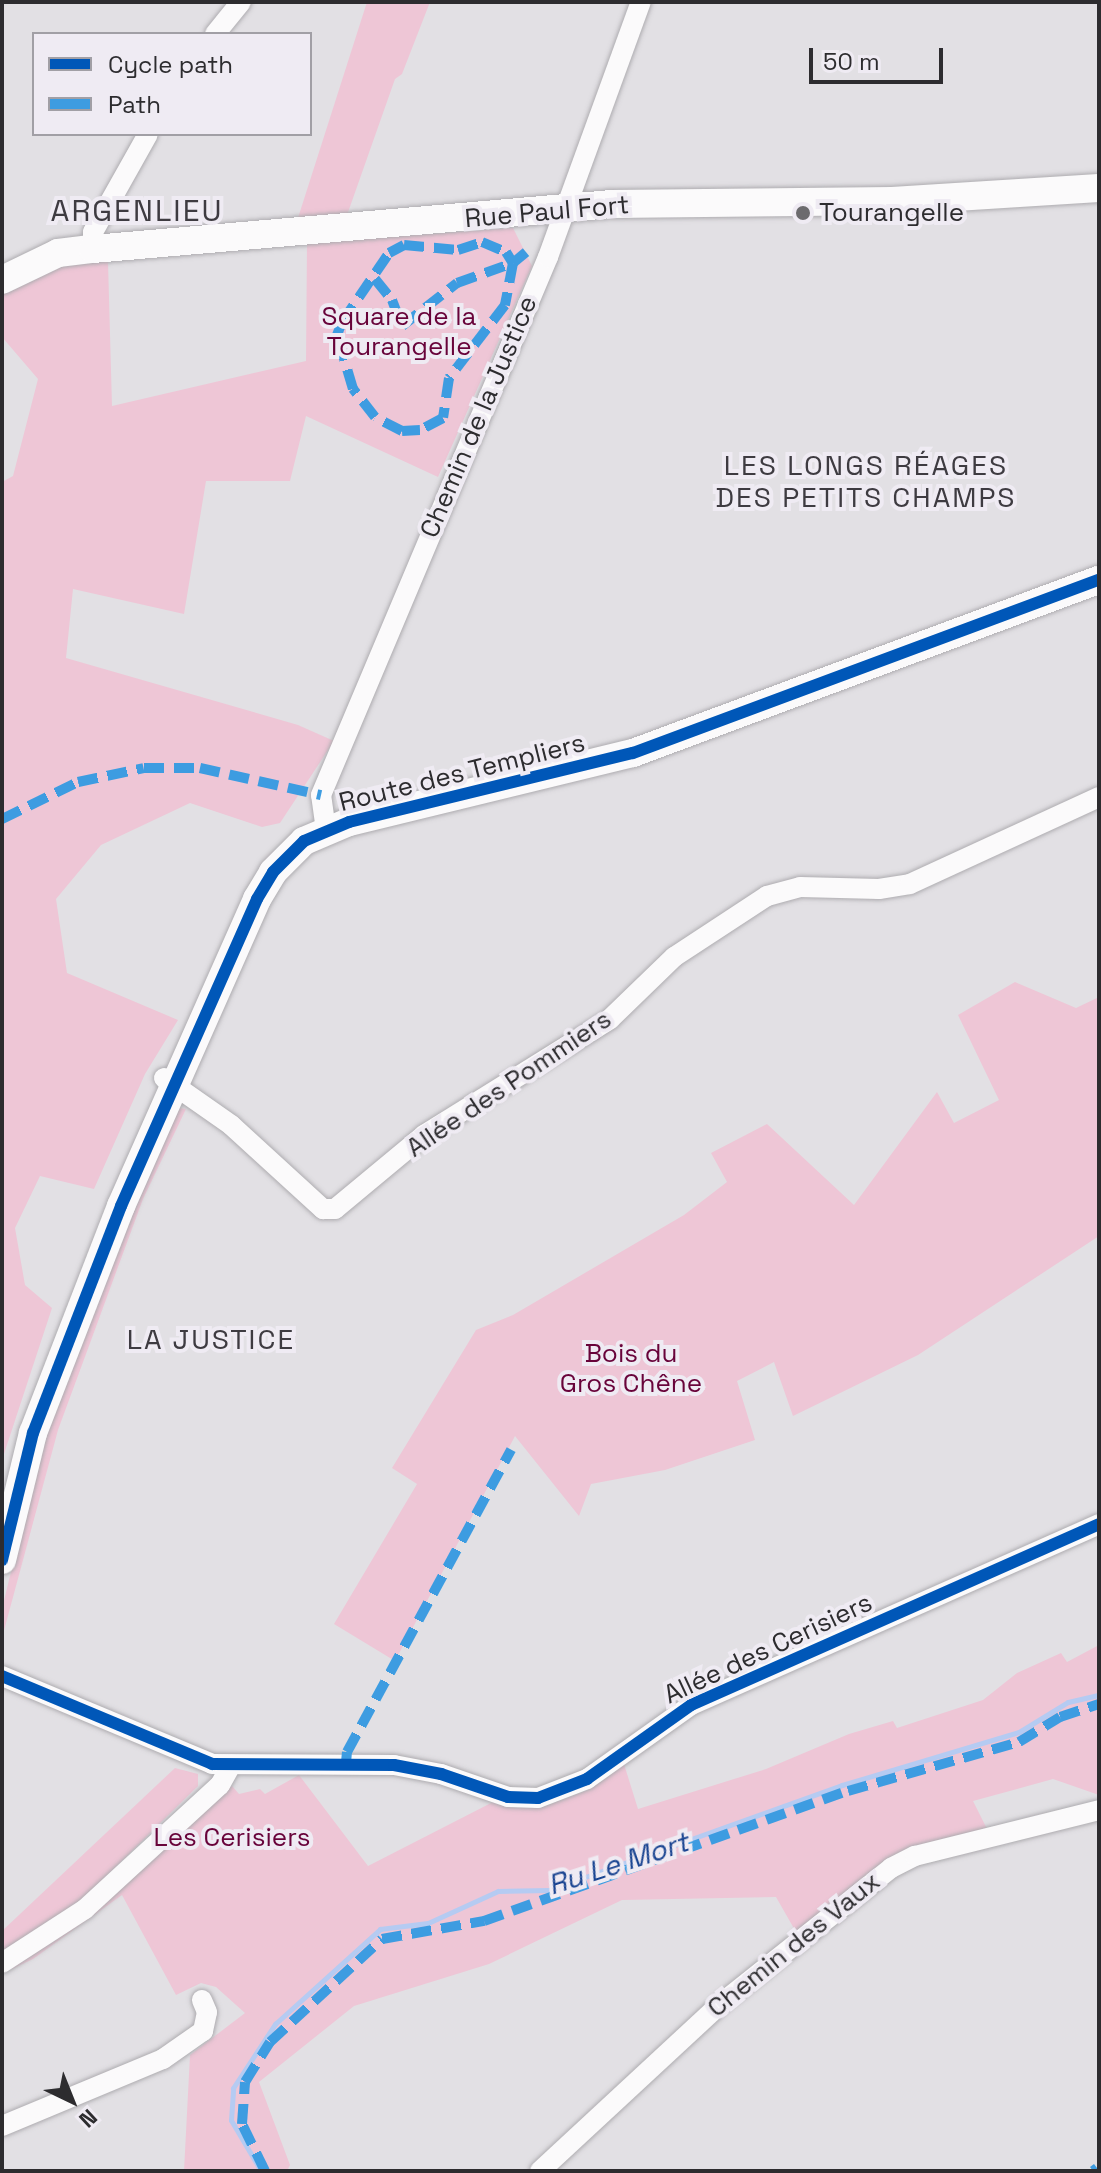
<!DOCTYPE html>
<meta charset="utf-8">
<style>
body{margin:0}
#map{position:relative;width:1101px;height:2173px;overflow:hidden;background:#e2e0e4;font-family:"Space Grotesk",sans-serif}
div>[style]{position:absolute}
.green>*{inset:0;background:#eec6d6}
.stream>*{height:5px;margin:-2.5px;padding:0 2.5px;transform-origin:2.5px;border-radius:2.5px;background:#b5cbf2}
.roads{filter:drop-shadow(0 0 2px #aeacb0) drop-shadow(0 0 2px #aeacb0)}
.street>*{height:20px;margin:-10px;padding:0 10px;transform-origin:10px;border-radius:10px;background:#fbfafb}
.secondary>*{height:28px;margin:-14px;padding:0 14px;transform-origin:14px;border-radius:14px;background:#fbfafb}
.quiet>*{height:10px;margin-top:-5px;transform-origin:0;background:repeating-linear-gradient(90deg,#3d9ce1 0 20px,transparent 0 30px)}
.cycleway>*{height:12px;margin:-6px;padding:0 6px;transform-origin:6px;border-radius:6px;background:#0057b8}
.dots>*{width:22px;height:22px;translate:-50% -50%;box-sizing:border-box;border:4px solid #efebf3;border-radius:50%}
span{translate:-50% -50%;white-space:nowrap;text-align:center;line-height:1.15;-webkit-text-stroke:8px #efebf3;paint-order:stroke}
.street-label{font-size:26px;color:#2d2c2f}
.poi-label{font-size:26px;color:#2d2c2f}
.left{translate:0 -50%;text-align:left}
.park-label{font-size:26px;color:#68033a}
.neighbourhood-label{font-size:28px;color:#3e3b41;letter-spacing:2px}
.water-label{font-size:28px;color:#194491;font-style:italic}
.quarter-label{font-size:30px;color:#3e3b41;letter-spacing:2px}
.frame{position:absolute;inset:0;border:4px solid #2d2c2f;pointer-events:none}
.legend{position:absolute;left:32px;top:32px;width:280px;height:104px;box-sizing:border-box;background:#efebf3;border:2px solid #a19fa5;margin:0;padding:10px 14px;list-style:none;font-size:24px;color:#2d2c2f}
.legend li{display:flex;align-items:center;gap:16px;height:40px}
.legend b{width:40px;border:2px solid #a19fa5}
.north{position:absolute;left:32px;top:2061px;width:80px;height:80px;-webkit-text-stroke:6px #efebf3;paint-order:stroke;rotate:137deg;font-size:22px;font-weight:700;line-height:32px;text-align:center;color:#2d2c2f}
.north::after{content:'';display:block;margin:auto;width:28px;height:36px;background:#2d2c2f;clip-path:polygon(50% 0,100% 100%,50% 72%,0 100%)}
.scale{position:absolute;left:809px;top:48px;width:134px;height:36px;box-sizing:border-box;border:4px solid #2d2c2f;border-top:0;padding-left:10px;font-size:24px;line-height:28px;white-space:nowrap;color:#2d2c2f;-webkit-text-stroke:6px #efebf3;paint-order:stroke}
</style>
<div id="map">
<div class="green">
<i style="clip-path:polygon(367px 2px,430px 2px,402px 74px,395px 79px,346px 218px,297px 221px)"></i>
<i style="clip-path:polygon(513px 228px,532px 266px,438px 477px,306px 416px,290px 481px,206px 481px,184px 614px,73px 589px,66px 658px,298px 725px,334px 741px,280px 823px,262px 827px,190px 803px,101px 845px,56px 899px,67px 973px,178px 1020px,145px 1074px,94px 1189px,40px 1176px,15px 1228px,25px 1285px,52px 1308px,2px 1460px,2px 482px,13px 476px,38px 379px,2px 337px,2px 288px,59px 261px,89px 257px,108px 262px,112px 406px,306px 361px,307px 243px)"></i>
<i style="clip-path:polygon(1015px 982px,1076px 1008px,1099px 997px,1099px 1236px,918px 1355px,793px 1416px,774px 1362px,737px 1381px,755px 1440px,665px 1470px,591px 1484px,579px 1516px,515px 1436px,395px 1661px,334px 1624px,417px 1484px,392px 1468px,476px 1330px,513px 1315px,684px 1215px,727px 1182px,711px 1153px,767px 1124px,854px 1205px,937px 1092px,954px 1123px,999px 1100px,958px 1015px)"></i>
<i style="clip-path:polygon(179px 1108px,186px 1109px,143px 1199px,58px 1430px,2px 1638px,2px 1609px,43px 1439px,80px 1335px)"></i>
<i style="clip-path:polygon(1099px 1645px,1099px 1795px,1053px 1779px,973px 1801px,987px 1829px,893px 1857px,796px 1932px,776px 1897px,622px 1900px,489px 1964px,354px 2006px,259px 2082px,290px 2165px,287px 2171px,184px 2171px,190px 2055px,245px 2013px,216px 1987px,201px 1983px,176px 1995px,122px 1895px,33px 1959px,12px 1969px,10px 1965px,232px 1786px,239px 1794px,260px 1789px,265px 1794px,299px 1775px,368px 1866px,493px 1802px,540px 1808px,588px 1790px,624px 1764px,638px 1809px,766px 1769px,849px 1734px,893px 1721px,897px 1728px,983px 1700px,1017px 1673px,1061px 1653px,1067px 1662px)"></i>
<i style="clip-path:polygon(175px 1768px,198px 1774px,198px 1786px,82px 1900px,2px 1958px,2px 1931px)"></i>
</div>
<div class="stream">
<i style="left:261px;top:2171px;width:59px;rotate:-120.5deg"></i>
<i style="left:231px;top:2120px;width:32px;rotate:-86deg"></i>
<i style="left:233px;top:2088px;width:77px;rotate:-56.7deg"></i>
<i style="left:275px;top:2024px;width:142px;rotate:-42.1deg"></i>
<i style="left:380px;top:1929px;width:48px;rotate:-7.1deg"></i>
<i style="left:428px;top:1923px;width:77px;rotate:-24.6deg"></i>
<i style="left:498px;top:1891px;width:51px;rotate:-1.1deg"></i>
<i style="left:549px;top:1890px;width:311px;rotate:-19.7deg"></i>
<i style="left:842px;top:1785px;width:185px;rotate:-16.7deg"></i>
<i style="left:1019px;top:1732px;width:57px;rotate:-31.5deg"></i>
<i style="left:1068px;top:1702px;width:32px;rotate:-13deg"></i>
</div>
<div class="roads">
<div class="street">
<i style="left:215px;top:34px;width:41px;rotate:-50.9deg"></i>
<i style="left:93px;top:249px;width:17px;rotate:-90deg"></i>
<i style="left:93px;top:232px;width:112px;rotate:-60.7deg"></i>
<i style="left:326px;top:830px;width:35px;rotate:-98deg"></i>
<i style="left:321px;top:795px;width:584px;rotate:-67.12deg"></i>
<i style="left:548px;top:257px;width:271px;rotate:-70deg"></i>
<i style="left:164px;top:1078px;width:82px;rotate:35deg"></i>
<i style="left:231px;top:1125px;width:125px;rotate:42.4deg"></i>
<i style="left:323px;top:1209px;width:12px"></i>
<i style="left:335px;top:1209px;width:116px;rotate:-39.7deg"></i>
<i style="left:424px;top:1135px;width:219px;rotate:-31.9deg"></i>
<i style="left:610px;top:1019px;width:89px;rotate:-44.1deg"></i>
<i style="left:674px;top:957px;width:111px;rotate:-33.3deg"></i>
<i style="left:767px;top:896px;width:34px;rotate:-15deg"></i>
<i style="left:800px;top:887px;width:79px;rotate:1.5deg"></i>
<i style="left:879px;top:889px;width:31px;rotate:-9deg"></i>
<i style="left:910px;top:884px;width:208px;rotate:-24.7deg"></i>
<i style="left:2px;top:1676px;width:228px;rotate:22.7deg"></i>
<i style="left:212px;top:1764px;width:182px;rotate:0.3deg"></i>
<i style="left:394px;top:1765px;width:48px;rotate:10.8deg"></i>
<i style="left:441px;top:1774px;width:71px;rotate:18.9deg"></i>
<i style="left:508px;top:1797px;width:30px;rotate:2deg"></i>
<i style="left:538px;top:1798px;width:53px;rotate:-21.2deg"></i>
<i style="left:587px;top:1779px;width:128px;rotate:-35.4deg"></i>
<i style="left:691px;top:1705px;width:446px;rotate:-23.9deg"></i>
<i style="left:2px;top:1963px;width:99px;rotate:-33deg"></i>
<i style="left:85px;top:1909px;width:183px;rotate:-42.6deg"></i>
<i style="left:220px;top:1785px;width:23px;rotate:-61deg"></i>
<i style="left:2px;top:2126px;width:174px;rotate:-22.6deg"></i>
<i style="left:163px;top:2059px;width:49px;rotate:-35deg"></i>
<i style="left:203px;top:2031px;width:19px;rotate:-78deg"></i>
<i style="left:207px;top:2012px;width:13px;rotate:-113deg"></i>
<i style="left:540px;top:2171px;width:244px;rotate:-42.8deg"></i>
<i style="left:719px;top:2005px;width:220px;rotate:-38.5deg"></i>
<i style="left:891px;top:1868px;width:27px;rotate:-27deg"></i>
<i style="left:915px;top:1856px;width:190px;rotate:-14deg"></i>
</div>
<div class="secondary">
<i style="left:2px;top:280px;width:62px;rotate:-25.7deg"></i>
<i style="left:58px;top:253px;width:35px;rotate:-7deg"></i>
<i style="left:93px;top:249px;width:521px;rotate:-4.96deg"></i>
<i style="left:612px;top:204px;width:280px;rotate:-0.6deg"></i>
<i style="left:892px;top:201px;width:207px;rotate:-3.6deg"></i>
<i style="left:2px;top:1560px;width:131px;rotate:-76.3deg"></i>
<i style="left:33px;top:1433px;width:243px;rotate:-68.8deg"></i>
<i style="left:121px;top:1206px;width:336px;rotate:-66.1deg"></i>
<i style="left:257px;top:899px;width:31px;rotate:-59deg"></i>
<i style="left:273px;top:872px;width:44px;rotate:-45deg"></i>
<i style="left:304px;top:841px;width:49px;rotate:-22.9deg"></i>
<i style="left:349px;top:822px;width:292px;rotate:-13.7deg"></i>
<i style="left:633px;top:753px;width:497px;rotate:-20.4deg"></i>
</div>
</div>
<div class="quiet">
<i style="left:482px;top:242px;width:26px;rotate:23deg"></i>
<i style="left:506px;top:252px;width:13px;rotate:58deg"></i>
<i style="left:513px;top:263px;width:43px;rotate:100.8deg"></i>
<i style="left:505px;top:305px;width:92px;rotate:127.5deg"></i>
<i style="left:449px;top:378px;width:40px;rotate:98.5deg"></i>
<i style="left:443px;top:418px;width:26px;rotate:152deg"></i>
<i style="left:420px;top:430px;width:18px;rotate:177deg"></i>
<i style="left:402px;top:431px;width:30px;rotate:-153deg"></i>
<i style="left:375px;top:417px;width:36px;rotate:-128deg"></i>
<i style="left:353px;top:389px;width:56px;rotate:-106.5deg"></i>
<i style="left:337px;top:335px;width:14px;rotate:-69deg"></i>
<i style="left:342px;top:322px;width:83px;rotate:-55.7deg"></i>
<i style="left:389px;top:253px;width:17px;rotate:-28deg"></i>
<i style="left:404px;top:245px;width:54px;rotate:5.3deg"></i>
<i style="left:458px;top:250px;width:25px;rotate:-18deg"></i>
<i style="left:375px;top:279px;width:27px;rotate:51deg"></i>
<i style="left:392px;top:300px;width:28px;rotate:69deg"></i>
<i style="left:402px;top:326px;width:70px;rotate:-38deg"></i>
<i style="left:457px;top:283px;width:59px;rotate:-19.7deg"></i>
<i style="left:513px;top:263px;width:17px;rotate:-40deg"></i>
<i style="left:2px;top:819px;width:85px;rotate:-26deg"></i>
<i style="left:78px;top:782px;width:67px;rotate:-12deg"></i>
<i style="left:144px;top:768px;width:56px"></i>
<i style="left:200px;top:768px;width:124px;rotate:12.6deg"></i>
<i style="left:346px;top:1763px;width:11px;rotate:-85deg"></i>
<i style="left:347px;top:1752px;width:344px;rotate:-61.5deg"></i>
<i style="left:265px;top:2171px;width:52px;rotate:-116.1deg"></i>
<i style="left:242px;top:2124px;width:42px;rotate:-85.9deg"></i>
<i style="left:245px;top:2082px;width:47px;rotate:-58deg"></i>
<i style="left:270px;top:2042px;width:152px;rotate:-42.6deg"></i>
<i style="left:382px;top:1939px;width:104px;rotate:-10deg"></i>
<i style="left:484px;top:1921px;width:387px;rotate:-19.7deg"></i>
<i style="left:848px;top:1791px;width:178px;rotate:-16deg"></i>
<i style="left:1019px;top:1742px;width:48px;rotate:-31.4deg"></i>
<i style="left:1060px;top:1717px;width:41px;rotate:-18.4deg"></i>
<i style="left:1093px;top:2171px;width:5px;rotate:-37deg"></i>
</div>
<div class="cycleway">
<i style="left:2px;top:1560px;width:131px;rotate:-76.3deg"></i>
<i style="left:33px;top:1433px;width:243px;rotate:-68.8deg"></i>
<i style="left:121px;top:1206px;width:336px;rotate:-66.1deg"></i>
<i style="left:257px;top:899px;width:31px;rotate:-59deg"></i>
<i style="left:273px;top:872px;width:44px;rotate:-45deg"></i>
<i style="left:304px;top:841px;width:49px;rotate:-22.9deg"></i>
<i style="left:349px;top:822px;width:292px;rotate:-13.7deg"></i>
<i style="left:633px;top:753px;width:497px;rotate:-20.4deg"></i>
<i style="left:2px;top:1676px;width:228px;rotate:22.7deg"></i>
<i style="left:212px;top:1764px;width:182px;rotate:0.3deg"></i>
<i style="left:394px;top:1765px;width:48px;rotate:10.8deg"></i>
<i style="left:441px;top:1774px;width:71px;rotate:18.9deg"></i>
<i style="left:508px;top:1797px;width:30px;rotate:2deg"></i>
<i style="left:538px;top:1798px;width:53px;rotate:-21.2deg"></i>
<i style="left:587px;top:1779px;width:128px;rotate:-35.4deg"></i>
<i style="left:691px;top:1705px;width:446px;rotate:-23.9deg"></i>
</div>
<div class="dots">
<i style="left:803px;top:213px;background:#6c6b6e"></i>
</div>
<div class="street-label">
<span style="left:547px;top:212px;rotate:-5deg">Rue Paul Fort</span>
<span style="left:479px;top:417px;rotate:-67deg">Chemin de la Justice</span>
<span style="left:462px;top:773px;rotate:-14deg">Route des Templiers</span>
<span style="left:509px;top:1084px;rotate:-34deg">Allée des Pommiers</span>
<span style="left:768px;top:1649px;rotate:-25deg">Allée des Cerisiers</span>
<span style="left:794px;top:1945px;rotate:-39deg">Chemin des Vaux</span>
</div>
<div class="poi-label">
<span class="left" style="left:819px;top:213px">Tourangelle</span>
</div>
<div class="park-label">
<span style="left:399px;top:332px">Square de la<br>Tourangelle</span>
<span style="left:631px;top:1369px">Bois du<br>Gros Chêne</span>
<span style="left:232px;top:1838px">Les Cerisiers</span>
</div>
<div class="neighbourhood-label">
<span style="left:866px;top:481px">LES LONGS RÉAGES<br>DES PETITS CHAMPS</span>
<span style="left:211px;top:1339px">LA JUSTICE</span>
</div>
<div class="water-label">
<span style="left:618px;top:1863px;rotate:-18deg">Ru Le Mort</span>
</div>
<div class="quarter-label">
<span style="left:137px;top:211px">ARGENLIEU</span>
</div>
<div class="frame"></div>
<ul class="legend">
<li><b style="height:10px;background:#0057b8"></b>Cycle path</li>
<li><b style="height:10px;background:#3d9ce1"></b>Path</li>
</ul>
<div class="north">N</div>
<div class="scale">50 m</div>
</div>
